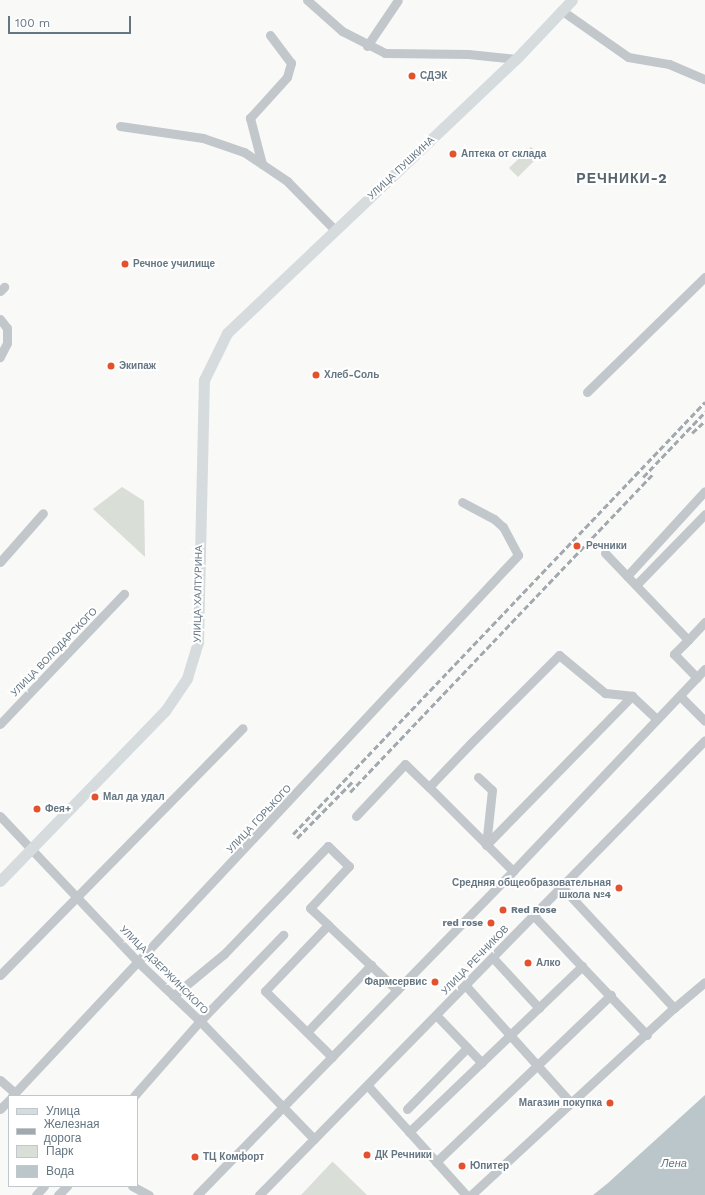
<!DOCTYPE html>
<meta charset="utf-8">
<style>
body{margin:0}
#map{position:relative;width:705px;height:1195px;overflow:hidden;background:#f9f9f7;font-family:"Work Sans",sans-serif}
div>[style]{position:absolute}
.green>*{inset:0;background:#d9ded6}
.water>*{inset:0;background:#bac6ca}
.minor>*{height:9px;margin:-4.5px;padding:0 4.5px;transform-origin:4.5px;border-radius:4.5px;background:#c2c7cb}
.major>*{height:11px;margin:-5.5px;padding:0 5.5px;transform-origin:5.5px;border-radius:5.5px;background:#d6dbde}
.rail>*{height:2.5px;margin-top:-1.25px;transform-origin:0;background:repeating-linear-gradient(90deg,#a1a9af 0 6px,transparent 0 9px)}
.dots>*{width:11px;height:11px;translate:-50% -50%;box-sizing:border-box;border:2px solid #fff;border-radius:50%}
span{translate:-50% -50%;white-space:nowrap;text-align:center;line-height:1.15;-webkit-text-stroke:4px #fff;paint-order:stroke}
.poi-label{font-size:10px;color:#647682;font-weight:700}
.left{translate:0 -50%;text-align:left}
.right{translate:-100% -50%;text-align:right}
.street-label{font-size:10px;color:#647682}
.water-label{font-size:11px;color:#5f757c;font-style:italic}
.district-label{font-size:14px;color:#56646d;font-weight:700;letter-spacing:1px}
.legend{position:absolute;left:8px;top:1095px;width:130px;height:92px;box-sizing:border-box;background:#fff;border:1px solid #c1c8cd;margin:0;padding:5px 7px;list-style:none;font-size:12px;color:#647682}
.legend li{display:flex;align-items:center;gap:8px;height:20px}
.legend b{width:20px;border:1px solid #c1c8cd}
.scale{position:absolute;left:8px;top:16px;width:123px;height:18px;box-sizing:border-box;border:2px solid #647682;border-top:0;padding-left:5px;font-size:12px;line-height:14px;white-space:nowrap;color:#647682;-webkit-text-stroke:3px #fff;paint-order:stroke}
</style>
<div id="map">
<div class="green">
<i style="clip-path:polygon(531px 147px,540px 155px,518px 177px,509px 168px)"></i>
<i style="clip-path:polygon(122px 487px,144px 501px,145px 557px,93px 509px)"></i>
<i style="clip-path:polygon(332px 1162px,333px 1162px,367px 1195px,301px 1195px)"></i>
</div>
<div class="water">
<i style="clip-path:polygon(705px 1095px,705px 1195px,593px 1195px,608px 1183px)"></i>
</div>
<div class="minor">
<i style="left:307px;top:0;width:47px;rotate:41.5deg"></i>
<i style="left:342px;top:31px;width:48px;rotate:27.1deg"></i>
<i style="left:385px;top:53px;width:83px;rotate:0.7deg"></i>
<i style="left:468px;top:54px;width:48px;rotate:5.9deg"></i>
<i style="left:561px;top:10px;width:82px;rotate:35deg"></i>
<i style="left:628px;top:57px;width:42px;rotate:9.7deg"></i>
<i style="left:669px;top:64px;width:39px;rotate:23deg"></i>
<i style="left:367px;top:46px;width:55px;rotate:-56deg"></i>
<i style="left:120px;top:126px;width:84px;rotate:8.2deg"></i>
<i style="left:203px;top:138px;width:43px;rotate:18.9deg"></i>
<i style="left:244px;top:152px;width:52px;rotate:34deg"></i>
<i style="left:287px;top:181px;width:69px;rotate:45.6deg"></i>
<i style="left:262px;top:164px;width:48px;rotate:-104.6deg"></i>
<i style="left:250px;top:118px;width:55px;rotate:-47.9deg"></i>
<i style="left:287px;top:77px;width:15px;rotate:-74deg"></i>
<i style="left:291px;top:63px;width:35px;rotate:-127deg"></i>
<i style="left:0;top:291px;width:6px;rotate:-45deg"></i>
<i style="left:0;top:319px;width:11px;rotate:52deg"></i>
<i style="left:7px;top:328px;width:15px;rotate:90deg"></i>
<i style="left:7px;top:343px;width:16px;rotate:117deg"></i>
<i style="left:587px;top:392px;width:165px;rotate:-44.3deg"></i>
<i style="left:605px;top:553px;width:120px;rotate:46.3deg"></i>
<i style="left:688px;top:640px;width:20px;rotate:135deg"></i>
<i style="left:674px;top:654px;width:33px;rotate:46deg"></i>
<i style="left:0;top:562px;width:65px;rotate:-48.7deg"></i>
<i style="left:627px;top:576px;width:115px;rotate:-47.5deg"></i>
<i style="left:636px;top:585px;width:99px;rotate:-45.8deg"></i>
<i style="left:688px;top:640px;width:25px;rotate:-47deg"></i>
<i style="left:680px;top:696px;width:35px;rotate:45deg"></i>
<i style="left:0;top:724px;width:180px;rotate:-46.4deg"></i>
<i style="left:478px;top:777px;width:19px;rotate:43deg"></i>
<i style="left:492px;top:790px;width:55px;rotate:96.2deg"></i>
<i style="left:0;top:816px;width:202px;rotate:46.6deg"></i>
<i style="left:139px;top:963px;width:84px;rotate:43.6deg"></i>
<i style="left:200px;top:1021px;width:164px;rotate:46deg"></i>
<i style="left:356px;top:816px;width:71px;rotate:-46.7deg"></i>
<i style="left:405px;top:764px;width:33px;rotate:44deg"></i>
<i style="left:486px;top:845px;width:209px;rotate:-45.6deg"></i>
<i style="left:513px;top:871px;width:119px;rotate:-135deg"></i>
<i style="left:429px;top:787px;width:59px;rotate:-46.4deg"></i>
<i style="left:470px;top:744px;width:126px;rotate:-45deg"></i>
<i style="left:559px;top:655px;width:60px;rotate:39.6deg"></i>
<i style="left:605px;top:693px;width:27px;rotate:6deg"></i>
<i style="left:632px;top:696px;width:34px;rotate:43deg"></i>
<i style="left:562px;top:887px;width:165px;rotate:47.2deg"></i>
<i style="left:674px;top:1008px;width:40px;rotate:-40deg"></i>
<i style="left:534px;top:916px;width:164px;rotate:46.5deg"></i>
<i style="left:493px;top:958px;width:68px;rotate:47.4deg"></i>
<i style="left:0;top:975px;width:346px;rotate:-45.5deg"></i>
<i style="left:466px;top:986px;width:157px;rotate:48.1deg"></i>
<i style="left:173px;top:996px;width:66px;rotate:-39.5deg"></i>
<i style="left:224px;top:954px;width:150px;rotate:-46.1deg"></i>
<i style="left:328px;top:846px;width:29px;rotate:44deg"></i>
<i style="left:349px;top:866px;width:57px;rotate:132.9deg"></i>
<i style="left:310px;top:908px;width:25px;rotate:43deg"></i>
<i style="left:436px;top:1015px;width:66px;rotate:46.2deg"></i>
<i style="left:307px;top:1032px;width:93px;rotate:-46.3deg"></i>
<i style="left:332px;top:1057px;width:94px;rotate:-135.4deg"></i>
<i style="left:265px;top:991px;width:91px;rotate:-46.3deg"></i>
<i style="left:328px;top:925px;width:95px;rotate:43.3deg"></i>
<i style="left:0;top:1080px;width:20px;rotate:41deg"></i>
<i style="left:368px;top:1086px;width:147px;rotate:48deg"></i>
<i style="left:12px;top:1096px;width:741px;rotate:-46.91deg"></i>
<i style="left:518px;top:555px;width:32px;rotate:-118deg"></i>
<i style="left:503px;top:527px;width:12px;rotate:-138deg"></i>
<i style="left:494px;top:519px;width:36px;rotate:-152deg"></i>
<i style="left:134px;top:1096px;width:100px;rotate:-48.7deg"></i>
<i style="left:200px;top:1021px;width:120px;rotate:-46deg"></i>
<i style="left:0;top:1109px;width:13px;rotate:-45deg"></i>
<i style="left:407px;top:1109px;width:86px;rotate:-45.5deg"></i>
<i style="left:409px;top:1132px;width:240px;rotate:-43.8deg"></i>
<i style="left:436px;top:1162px;width:242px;rotate:-43.7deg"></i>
<i style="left:132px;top:1186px;width:19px;rotate:28deg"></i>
<i style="left:36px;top:1195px;width:12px;rotate:-48deg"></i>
<i style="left:58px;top:1195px;width:13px;rotate:-45deg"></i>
<i style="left:197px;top:1195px;width:453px;rotate:-45.7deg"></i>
<i style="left:513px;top:871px;width:279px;rotate:-46.5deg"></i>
<i style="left:259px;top:1195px;width:637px;rotate:-45.57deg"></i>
<i style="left:471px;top:1195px;width:276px;rotate:-42.7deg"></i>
</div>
<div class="major">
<i style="left:0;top:881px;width:237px;rotate:-45.9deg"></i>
<i style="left:165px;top:711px;width:40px;rotate:-56deg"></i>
<i style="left:187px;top:678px;width:38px;rotate:-73deg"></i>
<i style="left:198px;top:642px;width:262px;rotate:-88.7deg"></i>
<i style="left:204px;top:380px;width:52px;rotate:-63.9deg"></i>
<i style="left:227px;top:333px;width:398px;rotate:-43.5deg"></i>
<i style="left:516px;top:59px;width:81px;rotate:-46.5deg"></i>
</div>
<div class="rail">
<i style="left:692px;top:433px;width:18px;rotate:-43deg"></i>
<i style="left:643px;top:477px;width:90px;rotate:-46.4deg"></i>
<i style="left:350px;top:792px;width:438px;rotate:-46.4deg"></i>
<i style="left:293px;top:834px;width:597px;rotate:-46.36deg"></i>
<i style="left:297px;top:838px;width:80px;rotate:-45.5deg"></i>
</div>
<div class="dots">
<i style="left:412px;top:76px;background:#e4522d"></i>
<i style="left:453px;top:154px;background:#e4522d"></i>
<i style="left:125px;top:264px;background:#e4522d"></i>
<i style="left:111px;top:366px;background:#e4522d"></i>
<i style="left:316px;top:375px;background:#e4522d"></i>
<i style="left:577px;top:546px;background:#e4522d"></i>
<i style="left:95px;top:797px;background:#e4522d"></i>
<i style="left:37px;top:809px;background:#e4522d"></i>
<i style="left:619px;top:888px;background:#e4522d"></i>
<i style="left:503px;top:910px;background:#e4522d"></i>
<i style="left:491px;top:923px;background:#e4522d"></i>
<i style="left:528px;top:963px;background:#e4522d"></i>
<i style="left:435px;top:982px;background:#e4522d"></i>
<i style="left:610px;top:1103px;background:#e4522d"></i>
<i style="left:367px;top:1155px;background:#e4522d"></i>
<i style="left:195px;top:1157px;background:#e4522d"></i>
<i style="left:462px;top:1166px;background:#e4522d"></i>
</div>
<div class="poi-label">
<span class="left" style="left:420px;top:76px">СДЭК</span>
<span class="left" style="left:461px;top:154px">Аптека от склада</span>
<span class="left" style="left:133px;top:264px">Речное училище</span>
<span class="left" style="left:119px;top:366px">Экипаж</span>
<span class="left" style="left:324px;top:375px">Хлеб-Соль</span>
<span class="left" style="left:586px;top:546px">Речники</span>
<span class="left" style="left:103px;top:797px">Мал да удал</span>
<span class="left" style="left:45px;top:809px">Фея+</span>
<span class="right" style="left:611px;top:888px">Средняя общеобразовательная<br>школа №4</span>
<span class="left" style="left:511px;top:910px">Red Rose</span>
<span class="right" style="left:483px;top:923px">red rose</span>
<span class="left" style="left:536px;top:963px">Алко</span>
<span class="right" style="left:427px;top:982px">Фармсервис</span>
<span class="right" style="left:602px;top:1103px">Магазин покупка</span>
<span class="left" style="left:375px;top:1155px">ДК Речники</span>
<span class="left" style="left:203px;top:1157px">ТЦ Комфорт</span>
<span class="left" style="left:470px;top:1166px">Юпитер</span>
</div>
<div class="street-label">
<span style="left:401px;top:168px;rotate:-43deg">УЛИЦА ПУШКИНА</span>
<span style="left:198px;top:594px;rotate:-89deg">УЛИЦА ХАЛТУРИНА</span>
<span style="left:54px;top:652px;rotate:-46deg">УЛИЦА ВОЛОДАРСКОГО</span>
<span style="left:259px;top:819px;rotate:-47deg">УЛИЦА ГОРЬКОГО</span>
<span style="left:475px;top:960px;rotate:-46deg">УЛИЦА РЕЧНИКОВ</span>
<span style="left:164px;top:970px;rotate:45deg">УЛИЦА ДЗЕРЖИНСКОГО</span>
</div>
<div class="water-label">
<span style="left:674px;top:1164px">Лена</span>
</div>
<div class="district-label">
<span style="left:622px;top:178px">РЕЧНИКИ-2</span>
</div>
<ul class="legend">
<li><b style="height:5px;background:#d6dbde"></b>Улица</li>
<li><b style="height:5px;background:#a1a9af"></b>Железная дорога</li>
<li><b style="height:11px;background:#d9ded6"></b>Парк</li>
<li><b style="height:11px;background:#bac6ca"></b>Вода</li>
</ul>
<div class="scale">100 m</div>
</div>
